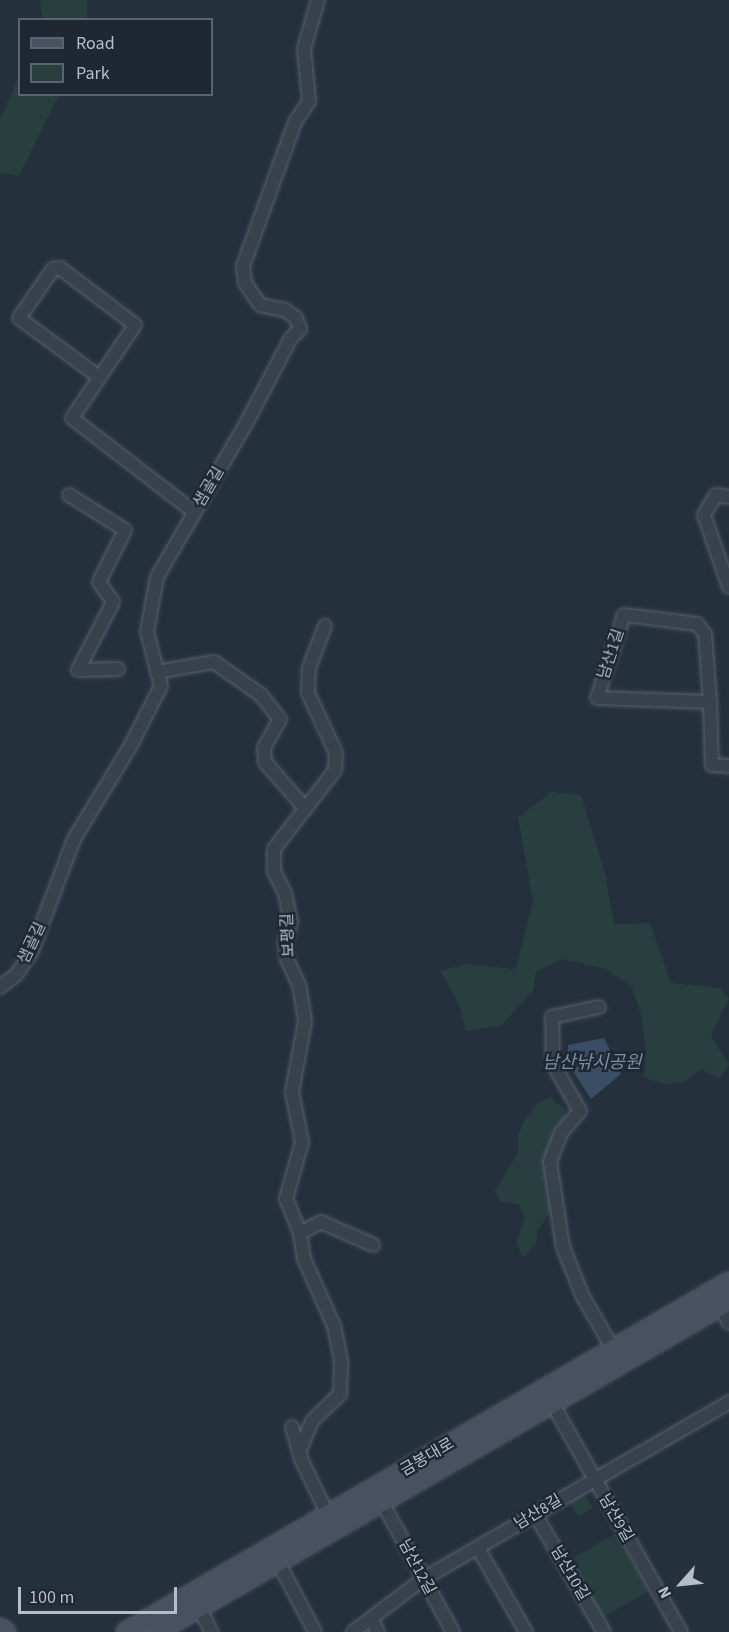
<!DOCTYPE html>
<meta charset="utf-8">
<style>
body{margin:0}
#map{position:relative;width:729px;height:1632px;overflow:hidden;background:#25303d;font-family:"Source Sans 3","Noto Sans KR",sans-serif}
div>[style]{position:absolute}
.green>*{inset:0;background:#283e3f}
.water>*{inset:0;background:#394d64}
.roads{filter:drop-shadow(0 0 2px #57606b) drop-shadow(0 0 2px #57606b)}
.street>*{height:12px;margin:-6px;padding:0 6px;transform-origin:6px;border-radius:6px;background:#38424d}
.secondary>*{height:18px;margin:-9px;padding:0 9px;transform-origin:9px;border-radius:9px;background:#475160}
span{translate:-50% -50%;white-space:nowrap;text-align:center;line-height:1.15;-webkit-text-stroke:5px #1e2732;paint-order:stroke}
.street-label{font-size:16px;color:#b4bdc8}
.water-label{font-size:18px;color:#768faa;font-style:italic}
.legend{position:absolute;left:18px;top:18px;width:195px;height:78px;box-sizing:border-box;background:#1e2732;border:2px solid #5a636e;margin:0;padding:8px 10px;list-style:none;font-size:18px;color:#b4bdc8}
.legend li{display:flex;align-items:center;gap:12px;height:30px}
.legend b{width:30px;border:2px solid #5a636e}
.north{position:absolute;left:651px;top:1554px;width:60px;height:60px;-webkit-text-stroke:4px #1e2732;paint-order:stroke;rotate:243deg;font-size:16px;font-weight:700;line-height:24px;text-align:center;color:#b4bdc8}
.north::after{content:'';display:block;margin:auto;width:21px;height:27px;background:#b4bdc8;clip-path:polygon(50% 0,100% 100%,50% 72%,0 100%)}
.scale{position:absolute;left:18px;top:1587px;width:159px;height:27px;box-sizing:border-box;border:3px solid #b4bdc8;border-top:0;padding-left:8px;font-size:18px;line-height:21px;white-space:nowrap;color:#b4bdc8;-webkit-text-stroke:4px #1e2732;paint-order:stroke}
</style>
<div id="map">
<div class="green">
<i style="clip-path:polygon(40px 0,87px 0,87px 19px,42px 19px)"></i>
<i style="clip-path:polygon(19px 76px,20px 94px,59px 95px,19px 176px,0 172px,0 120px)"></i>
<i style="clip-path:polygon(552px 792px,581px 795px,605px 873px,614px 924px,650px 923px,671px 983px,720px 988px,729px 998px,711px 1036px,729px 1064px,720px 1079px,701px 1069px,684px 1082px,666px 1085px,643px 1077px,646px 1058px,642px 1017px,632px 987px,606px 969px,562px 959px,536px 972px,533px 991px,501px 1026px,466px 1031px,458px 1002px,440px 971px,466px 964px,516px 969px,533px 901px,518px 817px)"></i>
<i style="clip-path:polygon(550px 1097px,565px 1109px,566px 1121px,548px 1151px,545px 1172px,552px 1209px,537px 1232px,537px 1243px,523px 1258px,516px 1243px,525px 1219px,519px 1204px,501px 1202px,495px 1190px,518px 1153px,518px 1134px,526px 1118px,536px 1104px)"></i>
<i style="clip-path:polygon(584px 1493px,593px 1508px,578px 1517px,569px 1501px)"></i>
<i style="clip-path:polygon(616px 1533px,649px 1591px,602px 1618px,568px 1561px)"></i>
</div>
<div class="water">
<i style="clip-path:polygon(604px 1038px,621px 1074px,591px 1099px,567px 1062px,568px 1045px)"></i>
</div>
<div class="roads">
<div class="street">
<i style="left:99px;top:377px;width:99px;rotate:-143.6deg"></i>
<i style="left:19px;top:318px;width:60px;rotate:-55.2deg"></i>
<i style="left:53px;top:269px;width:7px;rotate:-8deg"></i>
<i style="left:60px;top:268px;width:94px;rotate:37.2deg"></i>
<i style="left:135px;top:325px;width:112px;rotate:124.1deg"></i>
<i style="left:72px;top:418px;width:154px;rotate:37.6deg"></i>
<i style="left:69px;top:495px;width:66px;rotate:32deg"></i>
<i style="left:125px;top:530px;width:58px;rotate:116.6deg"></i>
<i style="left:99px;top:582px;width:24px;rotate:55deg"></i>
<i style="left:113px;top:602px;width:76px;rotate:117.2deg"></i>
<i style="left:78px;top:670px;width:40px;rotate:-1.4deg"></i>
<i style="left:729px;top:497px;width:13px;rotate:-171deg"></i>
<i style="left:716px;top:495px;width:23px;rotate:121deg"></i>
<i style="left:704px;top:515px;width:76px;rotate:70.9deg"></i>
<i style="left:157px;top:672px;width:58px;rotate:-10deg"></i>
<i style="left:214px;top:662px;width:57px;rotate:35.1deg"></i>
<i style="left:261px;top:695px;width:31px;rotate:52deg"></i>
<i style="left:280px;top:719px;width:33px;rotate:119deg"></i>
<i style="left:264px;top:748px;width:14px;rotate:86deg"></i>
<i style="left:265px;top:762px;width:58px;rotate:49.2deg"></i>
<i style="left:710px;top:702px;width:113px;rotate:-178deg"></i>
<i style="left:597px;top:698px;width:87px;rotate:-72deg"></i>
<i style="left:624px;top:615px;width:74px;rotate:7deg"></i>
<i style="left:697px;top:624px;width:13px;rotate:51deg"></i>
<i style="left:705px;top:634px;width:68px;rotate:85.8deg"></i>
<i style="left:710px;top:702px;width:63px;rotate:88.2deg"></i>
<i style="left:712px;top:765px;width:17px;rotate:3deg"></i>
<i style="left:0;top:987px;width:20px;rotate:-37deg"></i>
<i style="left:16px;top:975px;width:27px;rotate:-56deg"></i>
<i style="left:31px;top:953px;width:122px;rotate:-69.3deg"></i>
<i style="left:74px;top:839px;width:108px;rotate:-58.7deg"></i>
<i style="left:130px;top:747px;width:68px;rotate:-63.1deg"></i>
<i style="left:161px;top:686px;width:56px;rotate:-104.5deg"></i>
<i style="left:147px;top:632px;width:56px;rotate:-79.7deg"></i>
<i style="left:157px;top:577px;width:179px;rotate:-59.9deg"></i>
<i style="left:247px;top:422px;width:95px;rotate:-62.4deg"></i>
<i style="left:291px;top:338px;width:13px;rotate:-45deg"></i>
<i style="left:300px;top:329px;width:12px;rotate:-110deg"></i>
<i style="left:296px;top:318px;width:14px;rotate:-144deg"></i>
<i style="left:285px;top:310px;width:25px;rotate:-169deg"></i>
<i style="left:260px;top:305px;width:27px;rotate:-124deg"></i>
<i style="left:245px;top:283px;width:17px;rotate:-97deg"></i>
<i style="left:243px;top:266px;width:153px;rotate:-70.1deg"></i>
<i style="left:295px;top:122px;width:25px;rotate:-56deg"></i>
<i style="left:309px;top:101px;width:52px;rotate:-95.5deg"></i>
<i style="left:304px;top:49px;width:51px;rotate:-74.1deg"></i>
<i style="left:599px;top:1007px;width:48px;rotate:168deg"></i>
<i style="left:552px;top:1017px;width:47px;rotate:88.8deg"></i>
<i style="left:553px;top:1064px;width:54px;rotate:60.1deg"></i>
<i style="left:580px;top:1111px;width:29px;rotate:131deg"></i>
<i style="left:561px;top:1133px;width:31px;rotate:111deg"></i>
<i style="left:550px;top:1162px;width:86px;rotate:81.3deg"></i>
<i style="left:563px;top:1247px;width:52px;rotate:68.4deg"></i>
<i style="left:582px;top:1295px;width:62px;rotate:60.1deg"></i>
<i style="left:300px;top:1233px;width:24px;rotate:-28deg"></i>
<i style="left:321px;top:1222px;width:57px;rotate:23.9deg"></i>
<i style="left:720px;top:1306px;width:19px;rotate:62deg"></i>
<i style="left:552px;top:1403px;width:263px;rotate:60.6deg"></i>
<i style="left:292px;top:1427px;width:33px;rotate:74deg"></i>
<i style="left:301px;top:1459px;width:62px;rotate:64.3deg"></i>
<i style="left:299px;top:1452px;width:34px;rotate:-67deg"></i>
<i style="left:312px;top:1421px;width:39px;rotate:-44deg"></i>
<i style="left:340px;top:1394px;width:33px;rotate:-88deg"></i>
<i style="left:341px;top:1361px;width:36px;rotate:-101deg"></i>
<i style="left:334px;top:1326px;width:73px;rotate:-114.1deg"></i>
<i style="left:304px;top:1259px;width:26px;rotate:-99deg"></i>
<i style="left:300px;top:1233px;width:37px;rotate:-112deg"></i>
<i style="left:286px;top:1199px;width:59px;rotate:-74.3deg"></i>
<i style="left:302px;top:1142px;width:51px;rotate:-101.3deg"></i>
<i style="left:292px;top:1092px;width:72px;rotate:-79.6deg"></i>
<i style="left:305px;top:1021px;width:36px;rotate:-99deg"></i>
<i style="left:299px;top:985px;width:29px;rotate:-115deg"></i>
<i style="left:287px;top:959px;width:18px;rotate:-96deg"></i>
<i style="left:285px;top:941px;width:20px;rotate:-72deg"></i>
<i style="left:291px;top:922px;width:30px;rotate:-102deg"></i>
<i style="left:285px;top:893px;width:25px;rotate:-117deg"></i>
<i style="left:274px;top:871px;width:22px;rotate:-90deg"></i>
<i style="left:274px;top:849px;width:100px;rotate:-52.3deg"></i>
<i style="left:335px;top:770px;width:17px;rotate:-87deg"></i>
<i style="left:336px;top:753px;width:66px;rotate:-115deg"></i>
<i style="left:308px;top:693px;width:25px;rotate:-88deg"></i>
<i style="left:309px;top:668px;width:45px;rotate:-69.1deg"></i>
<i style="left:382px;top:1502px;width:148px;rotate:61.4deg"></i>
<i style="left:535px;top:1514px;width:137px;rotate:59.7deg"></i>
<i style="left:478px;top:1548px;width:97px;rotate:60.3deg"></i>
<i style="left:278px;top:1562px;width:79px;rotate:62.1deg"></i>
<i style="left:199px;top:1608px;width:27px;rotate:62deg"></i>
<i style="left:371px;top:1619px;width:15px;rotate:62deg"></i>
<i style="left:353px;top:1632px;width:88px;rotate:-37.1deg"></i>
<i style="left:423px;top:1579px;width:354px;rotate:-30deg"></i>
</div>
<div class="secondary">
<i style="left:0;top:1628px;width:7px;rotate:34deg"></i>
<i style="left:126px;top:1632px;width:697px;rotate:-30.13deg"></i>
<i style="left:157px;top:1632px;width:661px;rotate:-30.06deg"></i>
</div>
</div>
<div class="street-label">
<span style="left:209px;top:487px;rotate:-60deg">샘골길</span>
<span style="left:611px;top:654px;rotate:-72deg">남산1길</span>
<span style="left:288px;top:935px;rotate:-92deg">보평길</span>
<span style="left:32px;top:943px;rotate:-65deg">샘골길</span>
<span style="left:427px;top:1457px;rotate:-30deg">금봉대로</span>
<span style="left:538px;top:1512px;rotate:-31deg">남산8길</span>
<span style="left:616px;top:1518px;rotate:60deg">남산9길</span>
<span style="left:417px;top:1567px;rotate:62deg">남산12길</span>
<span style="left:570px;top:1573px;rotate:60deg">남산10길</span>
</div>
<div class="water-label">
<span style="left:592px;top:1063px">남산낚시공원</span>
</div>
<ul class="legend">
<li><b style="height:8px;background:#475160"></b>Road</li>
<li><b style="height:16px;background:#283e3f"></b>Park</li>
</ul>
<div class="north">N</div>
<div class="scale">100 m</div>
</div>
